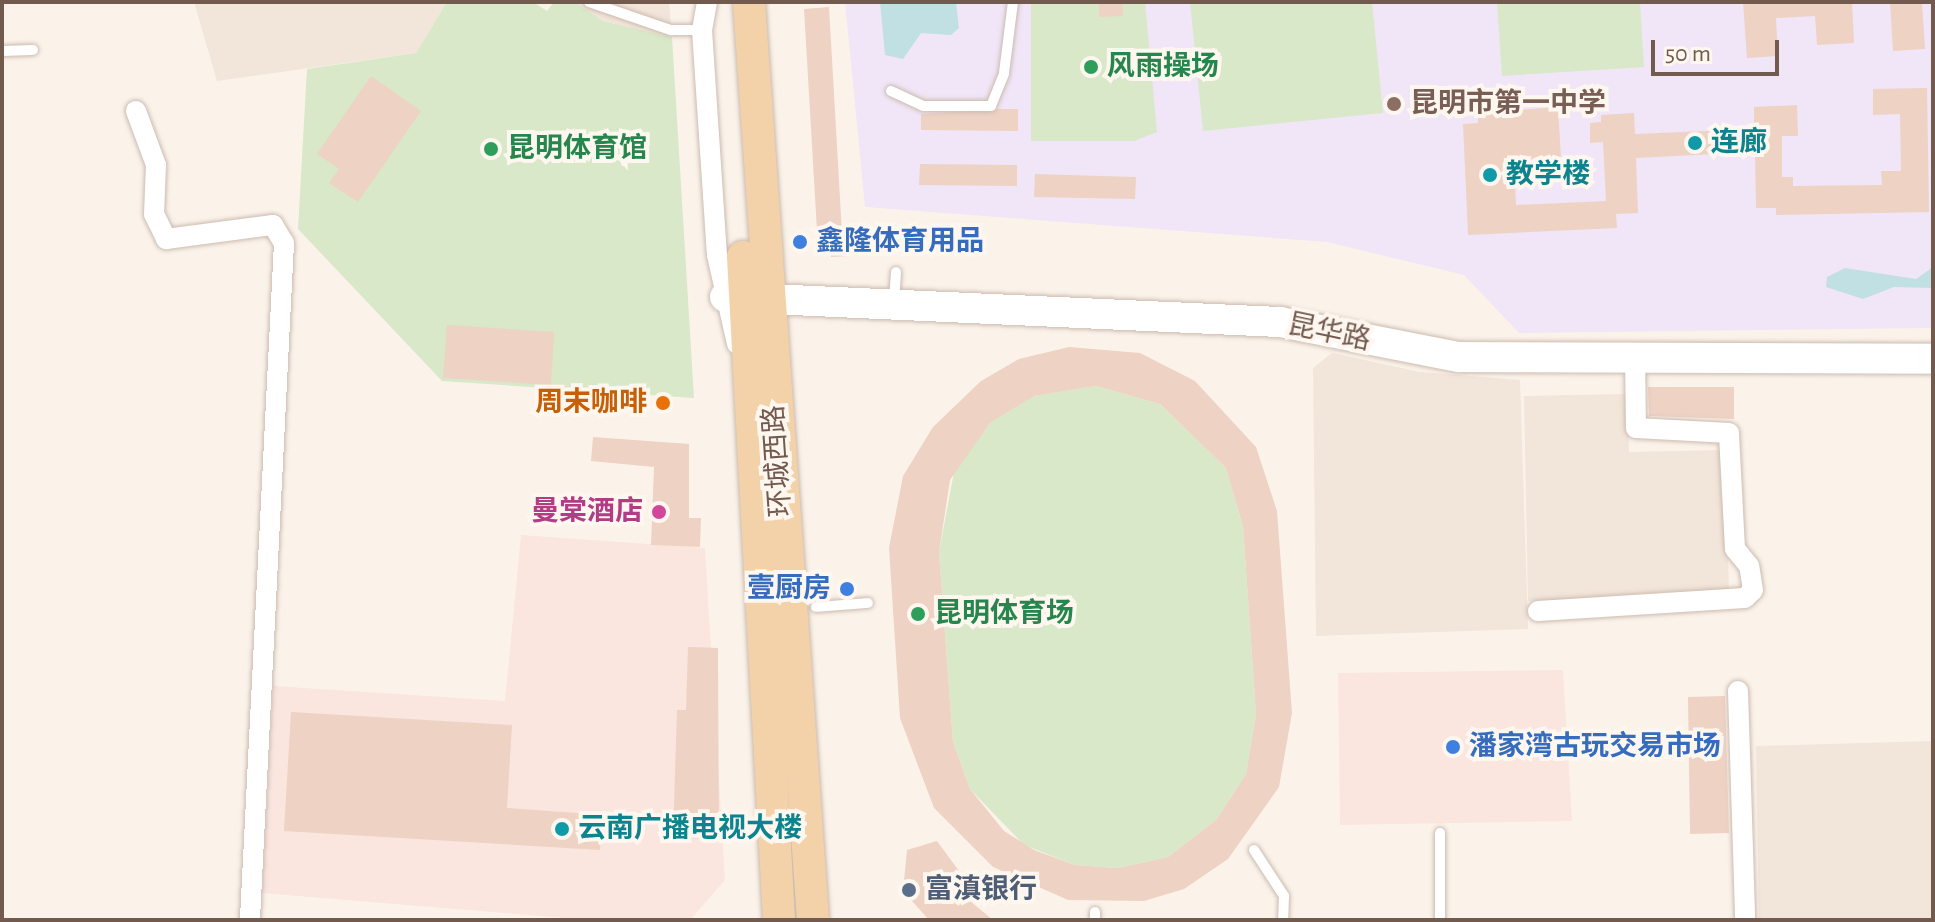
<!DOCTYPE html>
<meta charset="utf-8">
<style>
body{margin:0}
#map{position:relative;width:1935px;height:922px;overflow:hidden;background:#fbf3ea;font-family:"Alegreya Sans","Noto Sans SC",sans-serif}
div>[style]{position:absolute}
.residential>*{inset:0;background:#f2e5d9}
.commercial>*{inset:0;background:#fae5df}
.education>*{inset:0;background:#f0e6f7}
.green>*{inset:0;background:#d8e8c9}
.water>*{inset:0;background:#c0e0e3}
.building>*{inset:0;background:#eed2c4}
.roads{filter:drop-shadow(0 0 2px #ccbbb0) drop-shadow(0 0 2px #ccbbb0)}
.lane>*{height:10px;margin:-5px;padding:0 5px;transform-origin:5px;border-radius:5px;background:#fff}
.street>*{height:20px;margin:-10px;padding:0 10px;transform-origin:10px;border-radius:10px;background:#fff}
.secondary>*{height:30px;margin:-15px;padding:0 15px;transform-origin:15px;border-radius:15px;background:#fff}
.primary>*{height:32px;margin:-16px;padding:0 16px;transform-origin:16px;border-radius:16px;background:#f3d2a9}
.dots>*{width:22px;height:22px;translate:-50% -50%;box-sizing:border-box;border:4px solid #fef7f0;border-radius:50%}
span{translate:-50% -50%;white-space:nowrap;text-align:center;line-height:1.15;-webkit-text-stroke:8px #fef7f0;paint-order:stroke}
.leisure-label{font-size:28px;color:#27864d;font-weight:700}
.left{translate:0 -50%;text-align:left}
.education-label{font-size:28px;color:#785e54;font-weight:700}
.culture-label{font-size:28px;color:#0d838f;font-weight:700}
.shop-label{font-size:28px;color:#366cbe;font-weight:700}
.right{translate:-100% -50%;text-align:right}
.street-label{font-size:28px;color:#735a4f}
.food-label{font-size:28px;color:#c56008;font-weight:700}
.hotel-label{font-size:28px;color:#b23c85;font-weight:700}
.service-label{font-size:28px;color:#4e5e75;font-weight:700}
.frame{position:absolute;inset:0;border:4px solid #735a4f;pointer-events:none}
.scale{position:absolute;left:1651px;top:40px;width:128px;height:36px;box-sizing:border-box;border:4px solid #735a4f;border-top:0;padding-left:10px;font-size:24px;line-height:28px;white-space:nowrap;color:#735a4f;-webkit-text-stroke:6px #fef7f0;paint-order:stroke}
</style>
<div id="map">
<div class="residential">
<i style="clip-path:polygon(194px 2px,447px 2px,416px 53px,217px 81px)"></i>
<i style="clip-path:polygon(575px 2px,669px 2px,672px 37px,603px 21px)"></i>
<i style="clip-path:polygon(1332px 353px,1420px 372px,1520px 380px,1528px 629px,1316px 636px,1313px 368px)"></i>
<i style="clip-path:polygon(1628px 394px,1629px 452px,1726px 450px,1729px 597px,1528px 601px,1524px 396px)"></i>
<i style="clip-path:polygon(1933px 741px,1933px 920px,1759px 920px,1756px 746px)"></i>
</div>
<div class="commercial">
<i style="clip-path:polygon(521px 535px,705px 548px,725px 880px,690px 920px,589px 920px,262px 893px,273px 686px,505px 701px)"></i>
<i style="clip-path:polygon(1563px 670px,1572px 821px,1340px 825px,1338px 673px)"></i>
</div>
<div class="education">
<i style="clip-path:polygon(845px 2px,1933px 2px,1933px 328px,1519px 333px,1464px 275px,1327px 242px,865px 207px)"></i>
</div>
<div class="green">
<i style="clip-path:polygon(447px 2px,533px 2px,547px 11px,554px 2px,575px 2px,603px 21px,672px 37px,694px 398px,442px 381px,298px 229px,307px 69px,416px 53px)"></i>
<i style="clip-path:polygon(1031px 2px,1145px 2px,1157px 132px,1134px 141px,1031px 141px)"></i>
<i style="clip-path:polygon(1190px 2px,1372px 2px,1383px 113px,1203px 131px)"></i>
<i style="clip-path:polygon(1497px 2px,1640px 2px,1644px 67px,1502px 76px)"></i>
<i style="clip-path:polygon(1096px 386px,1160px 404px,1226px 468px,1243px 527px,1256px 714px,1246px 774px,1216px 820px,1168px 857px,1118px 868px,1075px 865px,1024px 845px,970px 789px,953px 742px,939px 552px,954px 472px,990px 423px,1033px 396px)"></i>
</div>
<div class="water">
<i style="clip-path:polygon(880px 2px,956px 2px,959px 28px,951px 35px,921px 33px,903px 59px,885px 55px)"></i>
<i style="clip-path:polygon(1933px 267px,1933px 288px,1894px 287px,1863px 299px,1826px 287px,1827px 277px,1845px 268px,1916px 279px)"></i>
</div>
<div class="building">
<i style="clip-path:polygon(1099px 2px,1122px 2px,1123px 16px,1099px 17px)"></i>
<i style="clip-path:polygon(1743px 2px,1852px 2px,1854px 43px,1817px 45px,1815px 16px,1776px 18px,1778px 56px,1747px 58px)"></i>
<i style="clip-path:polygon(1890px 2px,1922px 2px,1925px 49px,1893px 51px)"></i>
<i style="clip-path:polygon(829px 7px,842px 233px,880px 232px,881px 254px,831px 257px,831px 247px,818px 248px,804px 9px)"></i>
<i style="clip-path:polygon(371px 76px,421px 111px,358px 202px,329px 183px,339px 169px,317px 154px)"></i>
<i style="clip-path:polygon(1927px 88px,1929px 212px,1776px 215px,1776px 208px,1756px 208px,1755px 152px,1636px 158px,1638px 213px,1616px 214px,1617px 228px,1468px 235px,1463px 124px,1478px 123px,1478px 113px,1558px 107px,1561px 158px,1514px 162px,1516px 205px,1606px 201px,1603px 142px,1590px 143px,1590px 123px,1601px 122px,1601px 115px,1634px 113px,1635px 134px,1754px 129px,1754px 107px,1797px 105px,1798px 136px,1782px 136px,1782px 177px,1793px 177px,1793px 186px,1882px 185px,1881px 171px,1901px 171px,1900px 114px,1873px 115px,1873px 89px)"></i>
<i style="clip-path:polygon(998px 109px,1018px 109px,1018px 131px,921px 130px,921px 114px)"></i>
<i style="clip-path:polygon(920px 164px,1017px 165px,1017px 186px,919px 185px)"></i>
<i style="clip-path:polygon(1035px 174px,1136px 177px,1135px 199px,1034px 197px)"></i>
<i style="clip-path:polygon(447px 325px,554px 332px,551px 385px,443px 378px)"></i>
<i style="clip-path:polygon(evenodd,1069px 347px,1140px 353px,1195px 381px,1256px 447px,1277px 511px,1292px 713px,1279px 787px,1228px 859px,1184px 889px,1144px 901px,1068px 900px,993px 867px,934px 808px,900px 718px,889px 548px,903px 476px,933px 427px,981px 381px,1019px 359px,1069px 347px,1096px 386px,1160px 404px,1226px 468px,1243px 527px,1256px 714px,1246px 774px,1216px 820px,1168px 857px,1118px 868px,1075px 865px,1034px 850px,1004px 831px,970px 789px,953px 742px,939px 552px,950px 480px,990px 423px,1034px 396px,1096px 386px)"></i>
<i style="clip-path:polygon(1648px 387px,1734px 387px,1734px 419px,1649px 416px)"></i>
<i style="clip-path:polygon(593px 437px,689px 444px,689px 518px,701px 518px,700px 547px,651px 545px,654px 467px,591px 461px)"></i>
<i style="clip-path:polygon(688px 647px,718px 648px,719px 839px,673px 838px,677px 710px,686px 710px)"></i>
<i style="clip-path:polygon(1725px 696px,1729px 833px,1690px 834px,1688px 697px)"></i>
<i style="clip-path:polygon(291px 712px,512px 725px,507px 808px,603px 815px,600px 850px,284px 831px)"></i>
<i style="clip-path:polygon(937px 841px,959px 871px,959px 892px,993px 920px,929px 920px,903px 891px,907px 850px)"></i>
</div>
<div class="roads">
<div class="lane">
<i style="left:589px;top:2px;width:87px;rotate:18.9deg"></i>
<i style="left:671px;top:30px;width:31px"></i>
<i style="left:2px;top:51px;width:31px;rotate:-2deg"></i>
<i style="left:891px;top:91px;width:35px;rotate:25deg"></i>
<i style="left:923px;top:106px;width:68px"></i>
<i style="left:991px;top:106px;width:35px;rotate:-68deg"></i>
<i style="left:1004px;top:73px;width:72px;rotate:-82.8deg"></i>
<i style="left:894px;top:301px;width:29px;rotate:-86deg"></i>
<i style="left:816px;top:607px;width:52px;rotate:-4.4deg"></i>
<i style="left:1440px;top:833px;width:87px;rotate:90deg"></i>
<i style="left:1254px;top:850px;width:55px;rotate:56.9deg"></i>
<i style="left:1284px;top:896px;width:24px;rotate:92deg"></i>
<i style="left:1095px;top:920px;width:8px;rotate:-90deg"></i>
</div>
<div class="street">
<i style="left:707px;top:2px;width:28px;rotate:100deg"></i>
<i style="left:702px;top:30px;width:225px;rotate:86.2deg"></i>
<i style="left:717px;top:255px;width:91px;rotate:77.3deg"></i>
<i style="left:136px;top:111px;width:58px;rotate:69.7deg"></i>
<i style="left:156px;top:165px;width:49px;rotate:92.3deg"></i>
<i style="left:154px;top:214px;width:28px;rotate:64deg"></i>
<i style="left:166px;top:239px;width:108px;rotate:-7.5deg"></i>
<i style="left:273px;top:225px;width:21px;rotate:59deg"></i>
<i style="left:284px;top:243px;width:678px;rotate:92.88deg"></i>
<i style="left:1538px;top:611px;width:207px;rotate:-3.6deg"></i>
<i style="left:1745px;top:598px;width:11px;rotate:-45deg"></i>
<i style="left:1753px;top:590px;width:24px;rotate:-99deg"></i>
<i style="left:1749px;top:566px;width:22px;rotate:-129deg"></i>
<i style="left:1735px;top:549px;width:116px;rotate:-93deg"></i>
<i style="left:1729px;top:433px;width:93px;rotate:-176.9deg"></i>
<i style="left:1636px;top:428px;width:68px;rotate:-90.8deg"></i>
<i style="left:1738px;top:691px;width:229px;rotate:88.2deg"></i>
</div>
<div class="secondary">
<i style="left:725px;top:297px;width:556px;rotate:2.58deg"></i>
<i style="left:1280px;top:322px;width:182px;rotate:11.1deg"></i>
<i style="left:1459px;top:357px;width:474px;rotate:0.2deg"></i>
</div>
<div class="primary">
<i style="left:749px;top:2px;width:920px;rotate:86.01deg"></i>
<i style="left:743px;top:257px;width:664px;rotate:86.89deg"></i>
</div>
</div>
<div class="dots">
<i style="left:1091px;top:67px;background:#2e9e5b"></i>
<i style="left:1394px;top:104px;background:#8d6e63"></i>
<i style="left:1695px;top:143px;background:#0f9aa8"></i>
<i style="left:491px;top:149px;background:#2e9e5b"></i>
<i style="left:1490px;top:175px;background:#0f9aa8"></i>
<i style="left:800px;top:242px;background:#3f7fe0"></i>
<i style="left:663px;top:403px;background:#e8710a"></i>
<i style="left:659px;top:512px;background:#d1479c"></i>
<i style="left:847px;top:589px;background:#3f7fe0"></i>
<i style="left:918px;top:614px;background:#2e9e5b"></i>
<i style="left:1453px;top:747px;background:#3f7fe0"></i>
<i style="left:562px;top:829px;background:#0f9aa8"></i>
<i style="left:909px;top:890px;background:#5c6f8a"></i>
</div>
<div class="leisure-label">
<span class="left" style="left:1107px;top:67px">风雨操场</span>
<span class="left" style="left:507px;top:149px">昆明体育馆</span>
<span class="left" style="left:934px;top:614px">昆明体育场</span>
</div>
<div class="education-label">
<span class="left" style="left:1410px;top:104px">昆明市第一中学</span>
</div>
<div class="culture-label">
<span class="left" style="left:1711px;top:143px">连廊</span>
<span class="left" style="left:1506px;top:175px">教学楼</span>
<span class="left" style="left:578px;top:829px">云南广播电视大楼</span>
</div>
<div class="shop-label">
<span class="left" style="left:816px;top:242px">鑫隆体育用品</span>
<span class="right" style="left:831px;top:589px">壹厨房</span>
<span class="left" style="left:1469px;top:747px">潘家湾古玩交易市场</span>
</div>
<div class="street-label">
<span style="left:1329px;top:333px;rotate:12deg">昆华路</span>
<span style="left:778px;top:461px;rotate:-94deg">环城西路</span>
</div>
<div class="food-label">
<span class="right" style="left:647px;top:403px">周末咖啡</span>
</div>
<div class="hotel-label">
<span class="right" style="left:643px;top:512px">曼棠酒店</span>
</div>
<div class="service-label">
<span class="left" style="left:925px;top:890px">富滇银行</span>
</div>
<div class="frame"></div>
<div class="scale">50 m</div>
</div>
